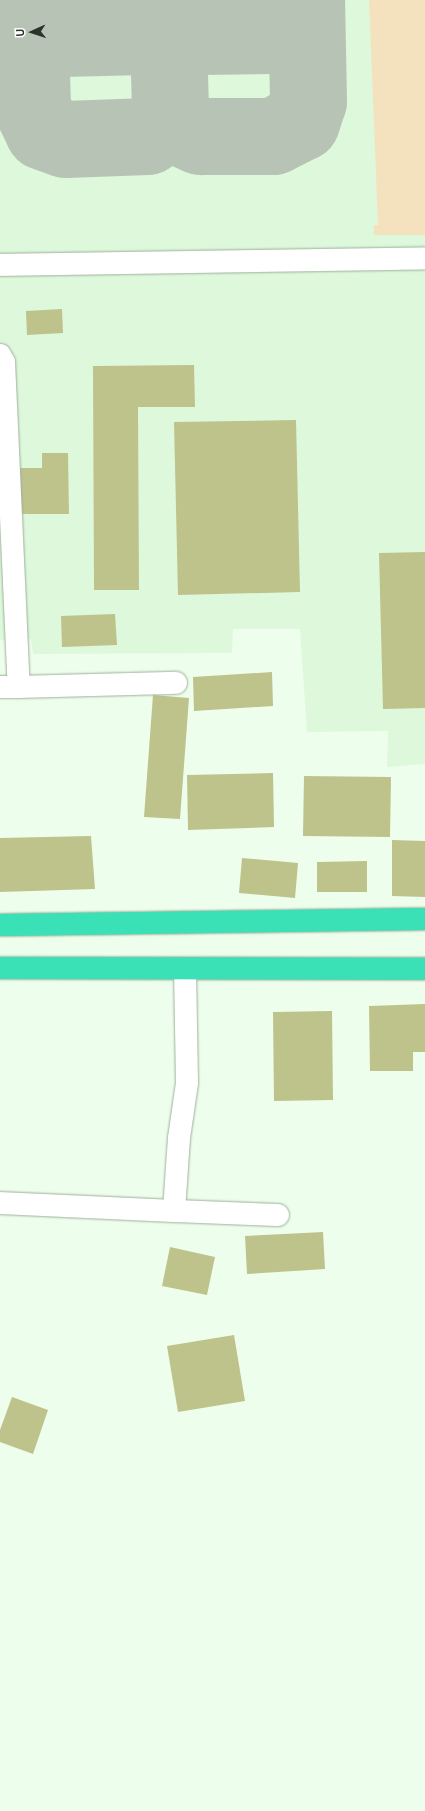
<!DOCTYPE html>
<style>
body{margin:0}
#map{position:relative;width:425px;height:1811px;overflow:hidden;background:#eefeec;font-family:"Public Sans",sans-serif}
div>[style]{position:absolute}
.built>*{inset:0;background:#def8db}
.green>*{inset:0;background:#f4e2bf}
.taxiway>*{height:77px;margin:-38.5px;padding:0 38.5px;transform-origin:38.5px;border-radius:38.5px;background:#b7c4b5}
.building>*{inset:0;background:#bdc38b}
.roads{filter:drop-shadow(0 0 1px #9eb19c) drop-shadow(0 0 1px #9eb19c)}
.minor>*{height:22px;margin:-11px;padding:0 11px;transform-origin:11px;border-radius:11px;background:#fff}
.highway>*{height:22px;margin:-11px;padding:0 11px;transform-origin:11px;border-radius:11px;background:#3ae0b6}
span{translate:-50% -50%;white-space:nowrap;text-align:center;line-height:1.15;-webkit-text-stroke:4px #fff;paint-order:stroke}
.north{position:absolute;left:12px;top:12px;width:40px;height:40px;-webkit-text-stroke:3px #fff;paint-order:stroke;rotate:267deg;font-size:11px;font-weight:700;line-height:16px;text-align:center;color:#2b332a}
.north::after{content:'';display:block;margin:auto;width:14px;height:18px;background:#2b332a;clip-path:polygon(50% 0,100% 100%,50% 72%,0 100%)}
</style>
<div id="map">
<div class="built">
<i style="clip-path:polygon(0 0,425px 0,425px 764px,387px 767px,388px 731px,307px 732px,300px 629px,233px 629px,232px 653px,33px 654px,31px 639px,0 640px)"></i>
</div>
<div class="green">
<i style="clip-path:polygon(369px 0,425px 0,425px 235px,374px 235px,374px 225px,378px 225px)"></i>
</div>
<div class="taxiway">
<i style="left:29px;top:0;width:108px;rotate:88.4deg"></i>
<i style="left:32px;top:108px;width:25px;rotate:64deg"></i>
<i style="left:43px;top:131px;width:23px;rotate:20deg"></i>
<i style="left:65px;top:139px;width:82px;rotate:-2.1deg"></i>
<i style="left:147px;top:136px;width:23px;rotate:-38deg"></i>
<i style="left:165px;top:122px;width:14px;rotate:-69deg"></i>
<i style="left:170px;top:109px;width:109px;rotate:-91.6deg"></i>
<i style="left:30px;top:9px;width:24px;rotate:62deg"></i>
<i style="left:41px;top:30px;width:21px;rotate:23deg"></i>
<i style="left:60px;top:38px;width:85px;rotate:-1.3deg"></i>
<i style="left:145px;top:36px;width:25px;rotate:-40deg"></i>
<i style="left:164px;top:20px;width:12px;rotate:-70deg"></i>
<i style="left:168px;top:9px;width:19px;rotate:62deg"></i>
<i style="left:177px;top:26px;width:23px;rotate:25deg"></i>
<i style="left:198px;top:36px;width:76px;rotate:-0.8deg"></i>
<i style="left:274px;top:35px;width:21px;rotate:-23deg"></i>
<i style="left:293px;top:27px;width:14px;rotate:-45deg"></i>
<i style="left:303px;top:17px;width:13px;rotate:-77deg"></i>
<i style="left:170px;top:109px;width:22px;rotate:58deg"></i>
<i style="left:182px;top:128px;width:20px;rotate:24deg"></i>
<i style="left:200px;top:136px;width:73px"></i>
<i style="left:273px;top:136px;width:31px;rotate:-27deg"></i>
<i style="left:301px;top:122px;width:22px;rotate:-72deg"></i>
<i style="left:308px;top:101px;width:101px;rotate:-91.1deg"></i>
</div>
<div class="building">
<i style="clip-path:polygon(62px 309px,63px 333px,27px 335px,26px 311px)"></i>
<i style="clip-path:polygon(194px 365px,195px 407px,138px 407px,139px 590px,94px 590px,93px 366px)"></i>
<i style="clip-path:polygon(296px 420px,300px 592px,178px 595px,174px 422px)"></i>
<i style="clip-path:polygon(42px 453px,68px 453px,69px 514px,20px 514px,20px 468px,42px 468px)"></i>
<i style="clip-path:polygon(425px 552px,425px 708px,383px 709px,379px 553px)"></i>
<i style="clip-path:polygon(115px 614px,117px 645px,62px 647px,61px 616px)"></i>
<i style="clip-path:polygon(272px 672px,273px 706px,194px 711px,193px 677px)"></i>
<i style="clip-path:polygon(153px 695px,189px 698px,180px 819px,144px 817px)"></i>
<i style="clip-path:polygon(273px 773px,274px 827px,188px 830px,187px 775px)"></i>
<i style="clip-path:polygon(304px 776px,391px 777px,390px 837px,303px 836px)"></i>
<i style="clip-path:polygon(91px 836px,95px 889px,0 892px,0 838px)"></i>
<i style="clip-path:polygon(392px 840px,425px 841px,425px 897px,392px 896px)"></i>
<i style="clip-path:polygon(242px 858px,298px 863px,295px 898px,239px 893px)"></i>
<i style="clip-path:polygon(367px 861px,367px 892px,317px 892px,317px 862px)"></i>
<i style="clip-path:polygon(425px 1004px,425px 1052px,413px 1052px,413px 1071px,370px 1071px,369px 1006px)"></i>
<i style="clip-path:polygon(332px 1011px,333px 1100px,274px 1101px,273px 1012px)"></i>
<i style="clip-path:polygon(323px 1232px,325px 1269px,247px 1274px,245px 1236px)"></i>
<i style="clip-path:polygon(170px 1247px,215px 1257px,207px 1295px,162px 1286px)"></i>
<i style="clip-path:polygon(234px 1335px,245px 1401px,178px 1412px,167px 1346px)"></i>
<i style="clip-path:polygon(12px 1397px,48px 1410px,33px 1454px,0 1442px,0 1430px)"></i>
</div>
<div class="roads">
<div class="minor">
<i style="left:0;top:265px;width:425px;rotate:-0.9deg"></i>
<i style="left:0;top:355px;width:8px;rotate:60deg"></i>
<i style="left:4px;top:362px;width:325px;rotate:87.4deg"></i>
<i style="left:19px;top:687px;width:19px;rotate:180deg"></i>
<i style="left:19px;top:687px;width:157px;rotate:-1.5deg"></i>
<i style="left:0;top:1203px;width:174px;rotate:2.6deg"></i>
<i style="left:174px;top:1211px;width:73px;rotate:-86.1deg"></i>
<i style="left:179px;top:1138px;width:56px;rotate:-81.7deg"></i>
<i style="left:187px;top:1083px;width:112px;rotate:-91deg"></i>
<i style="left:174px;top:1211px;width:104px;rotate:2.2deg"></i>
</div>
<div class="highway">
<i style="left:0;top:925px;width:425px;rotate:-0.8deg"></i>
<i style="left:0;top:968px;width:425px;rotate:0.1deg"></i>
</div>
</div>
<div class="north">U</div>
</div>
